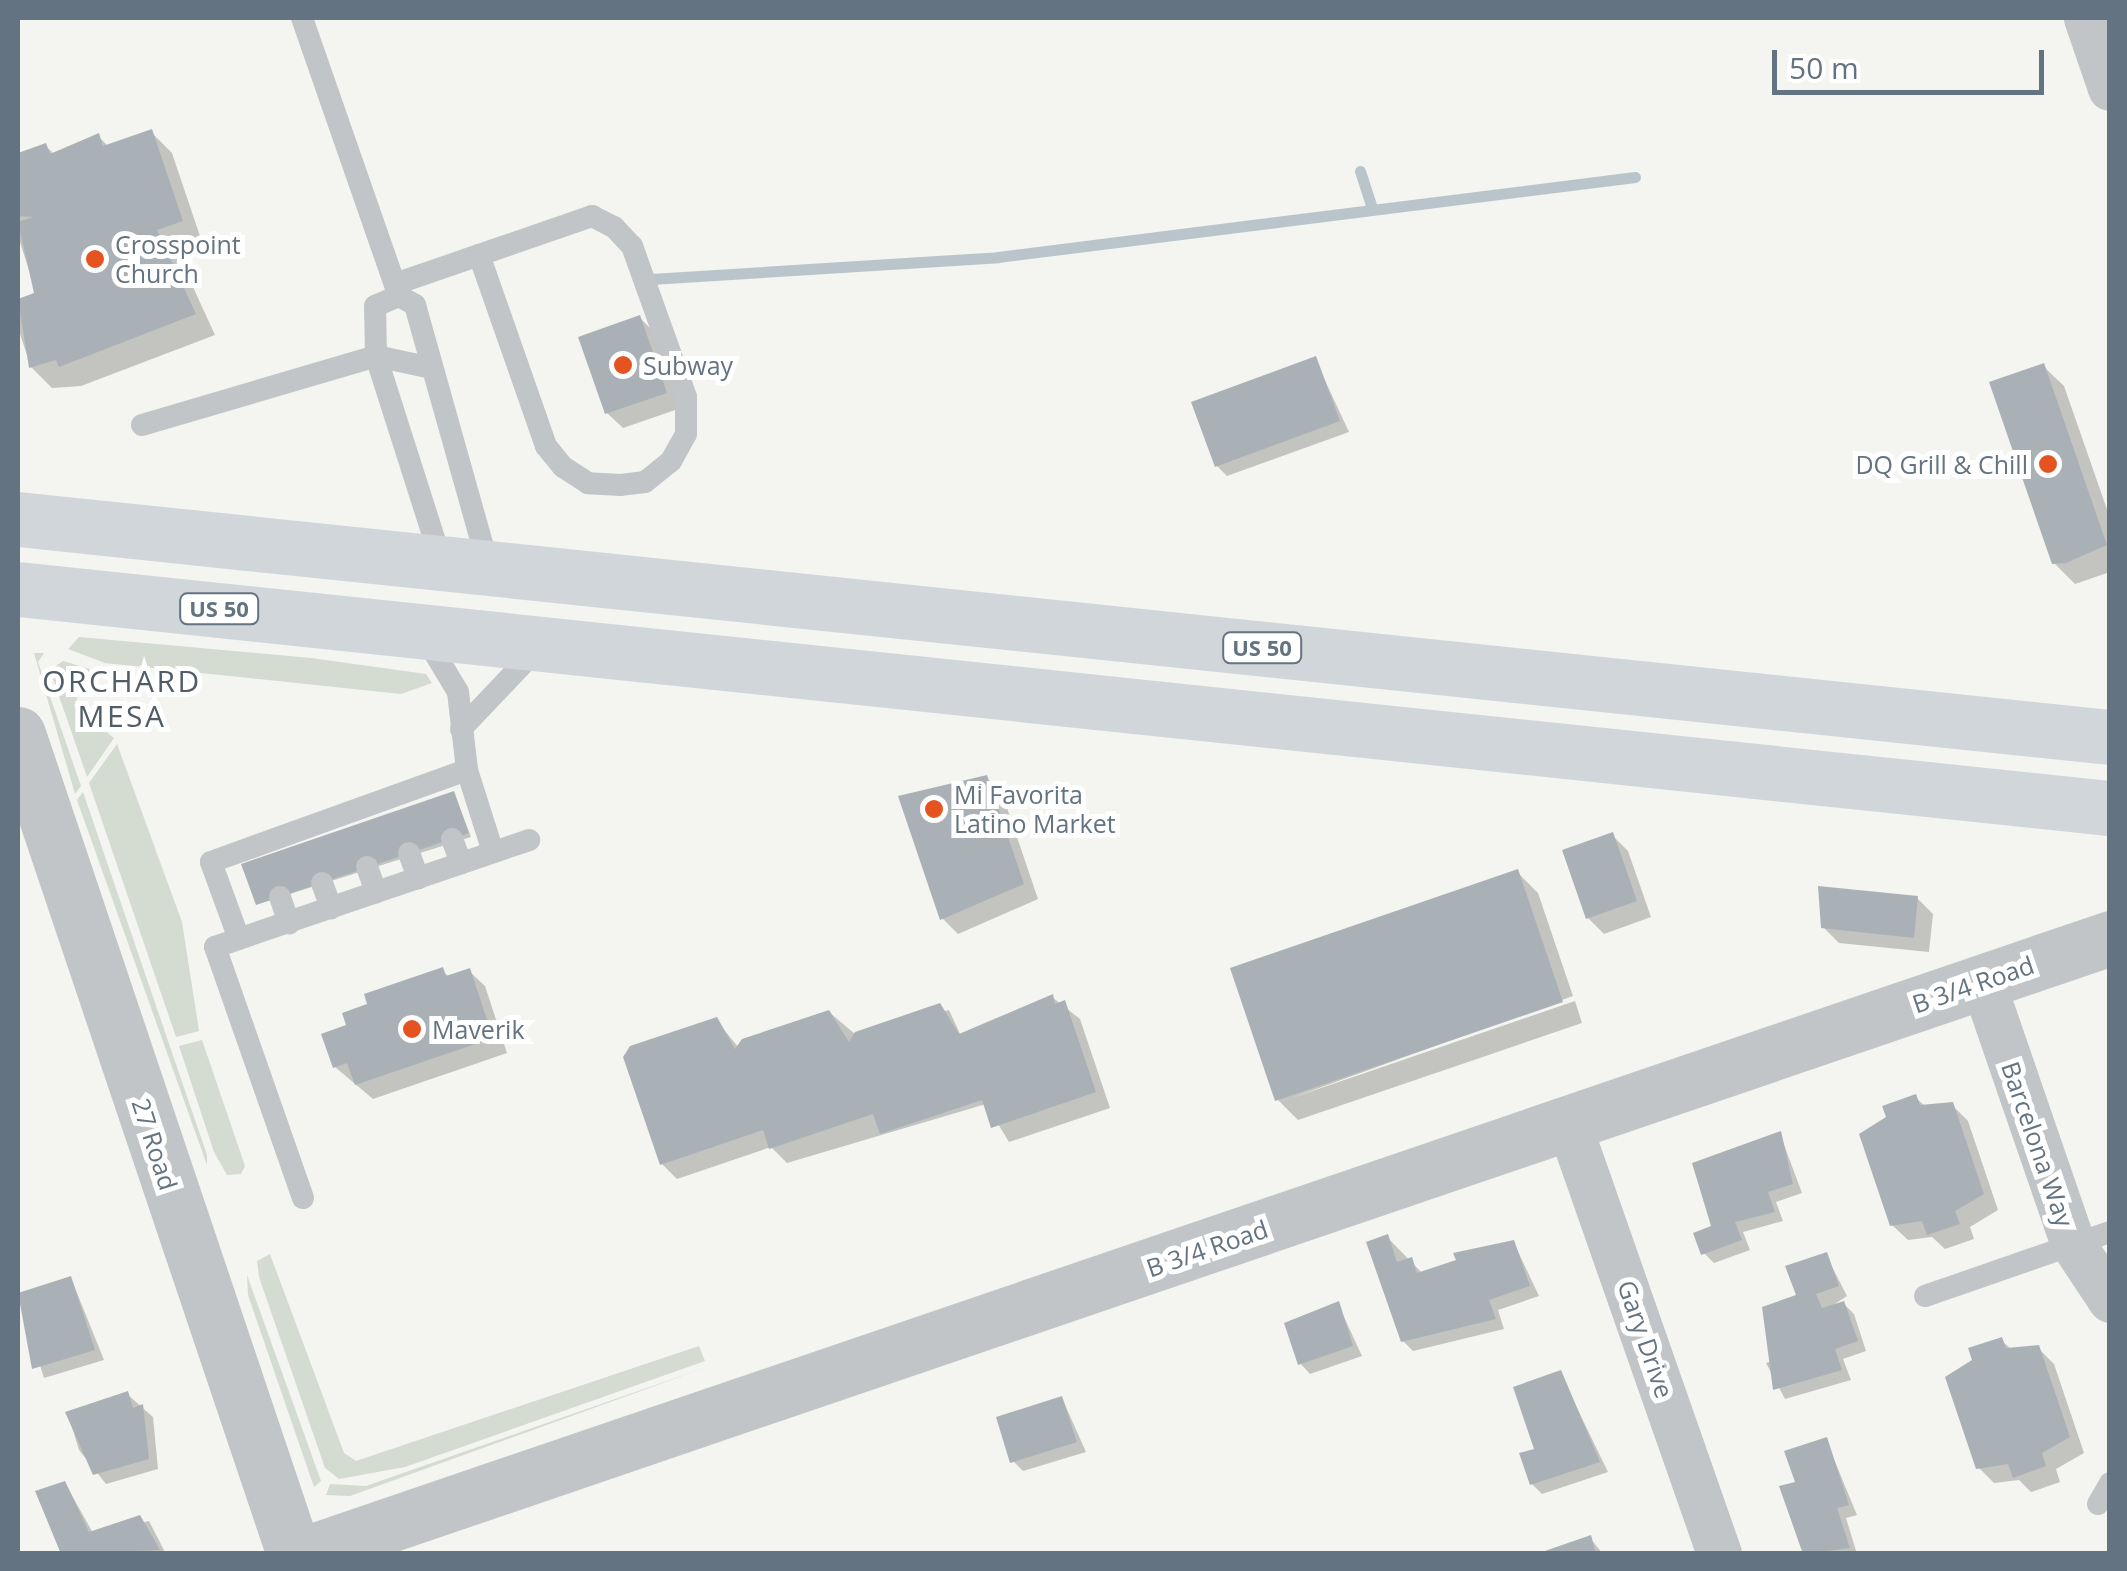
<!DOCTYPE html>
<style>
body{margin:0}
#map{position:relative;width:2127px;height:1571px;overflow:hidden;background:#f4f4f0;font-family:"Open Sans",sans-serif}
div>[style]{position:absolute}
.green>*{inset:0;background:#d4dbd1}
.shadow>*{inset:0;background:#0003}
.stream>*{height:11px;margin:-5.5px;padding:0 5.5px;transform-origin:5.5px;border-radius:5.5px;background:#bac5cb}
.building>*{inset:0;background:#aab1b6}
.service>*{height:22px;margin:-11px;padding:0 11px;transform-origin:11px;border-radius:11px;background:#c1c5c8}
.minor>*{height:45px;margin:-22.5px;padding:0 22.5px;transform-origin:22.5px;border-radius:22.5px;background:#c1c5c8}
.tertiary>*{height:55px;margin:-27.5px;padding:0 27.5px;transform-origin:27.5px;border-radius:27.5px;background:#c1c5c8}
.trunk>*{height:55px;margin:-27.5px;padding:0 27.5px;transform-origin:27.5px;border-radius:27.5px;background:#d1d6da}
.dots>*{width:28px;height:28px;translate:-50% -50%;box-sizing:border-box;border:5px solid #fff;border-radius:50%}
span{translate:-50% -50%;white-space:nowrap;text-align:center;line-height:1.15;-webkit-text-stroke:10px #fff;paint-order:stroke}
.shield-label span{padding:2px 8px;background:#fff;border:2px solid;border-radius:8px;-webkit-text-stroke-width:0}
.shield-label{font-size:22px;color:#637381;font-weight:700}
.poi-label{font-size:25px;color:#637381}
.left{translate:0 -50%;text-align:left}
.right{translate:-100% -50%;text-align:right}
.street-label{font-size:25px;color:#637381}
.quarter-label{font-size:30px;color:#505c66;letter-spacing:2.5px}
.frame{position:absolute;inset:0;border:20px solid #637381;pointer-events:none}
.scale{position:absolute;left:1772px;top:50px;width:272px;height:45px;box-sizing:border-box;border:5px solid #637381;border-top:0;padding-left:12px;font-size:30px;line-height:35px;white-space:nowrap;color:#637381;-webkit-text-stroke:8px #fff;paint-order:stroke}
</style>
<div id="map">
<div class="green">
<i style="clip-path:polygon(79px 637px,311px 658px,426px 674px,432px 683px,401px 694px,105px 663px,68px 649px)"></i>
<i style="clip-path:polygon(34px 653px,44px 653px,38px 662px,81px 786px,75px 794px)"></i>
<i style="clip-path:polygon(63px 661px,90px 669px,74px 706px,114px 738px,87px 777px,50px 670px)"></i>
<i style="clip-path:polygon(117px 744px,182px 922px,199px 1031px,176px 1037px,89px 783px)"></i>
<i style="clip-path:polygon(83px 792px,207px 1155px,207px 1165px,77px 800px)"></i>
<i style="clip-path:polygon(202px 1040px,245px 1166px,241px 1174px,227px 1175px,214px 1152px,179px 1046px)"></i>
<i style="clip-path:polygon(270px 1254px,344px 1453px,356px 1461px,699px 1346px,705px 1361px,405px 1467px,339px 1479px,325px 1468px,259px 1277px,257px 1261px)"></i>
<i style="clip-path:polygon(247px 1275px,321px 1481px,314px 1487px,248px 1295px)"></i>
<i style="clip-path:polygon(707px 1367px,350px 1496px,326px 1495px,330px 1484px,366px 1486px)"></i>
</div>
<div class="shadow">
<i style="clip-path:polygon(151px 132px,172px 153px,202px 242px,176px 250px,215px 335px,81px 386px,52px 388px,31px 367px,18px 328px,18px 301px,37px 295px,18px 236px,18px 162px,46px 146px,55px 155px,98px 136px,109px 147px)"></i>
<i style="clip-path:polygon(640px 318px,655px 333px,681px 408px,623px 428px,607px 413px)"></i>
<i style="clip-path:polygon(1315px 359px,1349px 432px,1227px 476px,1217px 466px)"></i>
<i style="clip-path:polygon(2043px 366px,2064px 386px,2110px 518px,2110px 572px,2075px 584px,2054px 563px)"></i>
<i style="clip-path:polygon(986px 777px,1002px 793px,1038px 899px,958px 934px,942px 918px)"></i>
<i style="clip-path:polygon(454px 794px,471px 837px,258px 904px)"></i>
<i style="clip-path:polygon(1612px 835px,1628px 851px,1651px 917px,1604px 934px,1588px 918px)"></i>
<i style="clip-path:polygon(1517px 872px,1538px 893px,1573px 996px,1286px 1100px,1575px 1001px,1582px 1023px,1298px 1120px,1278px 1100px)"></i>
<i style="clip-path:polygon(1917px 898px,1933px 914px,1929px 952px,1839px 943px,1823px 927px)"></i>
<i style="clip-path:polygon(442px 970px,450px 978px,469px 971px,485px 986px,507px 1053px,373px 1099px,335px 1067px,350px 1027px)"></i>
<i style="clip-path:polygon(1052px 997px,1080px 1019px,1110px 1108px,1009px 1142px,986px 1104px,787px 1163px,771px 1147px,677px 1179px,662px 1164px,716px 1020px,739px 1048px,829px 1012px,855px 1034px,949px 1010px,961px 1036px)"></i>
<i style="clip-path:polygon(1915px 1097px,1926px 1107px,1952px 1105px,1968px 1121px,1998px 1210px,1970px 1227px,1974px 1239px,1945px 1249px,1932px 1237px,1908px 1240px,1892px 1225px)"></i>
<i style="clip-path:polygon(1780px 1134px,1802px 1193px,1776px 1202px,1783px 1221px,1743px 1232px,1750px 1250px,1714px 1263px,1704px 1253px,1714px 1227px)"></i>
<i style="clip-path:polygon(1387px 1237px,1423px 1274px,1514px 1243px,1539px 1296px,1498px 1310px,1504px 1329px,1413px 1351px,1403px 1341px)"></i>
<i style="clip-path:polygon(1826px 1255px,1847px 1296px,1827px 1309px,1843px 1303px,1854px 1314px,1866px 1351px,1843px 1359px,1851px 1380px,1785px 1399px,1766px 1363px,1778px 1359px)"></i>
<i style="clip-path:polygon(71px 1278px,104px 1360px,44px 1378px,18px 1295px)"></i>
<i style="clip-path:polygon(1338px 1304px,1362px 1356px,1310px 1374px,1300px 1363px)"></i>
<i style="clip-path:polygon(2001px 1340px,2012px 1350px,2038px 1348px,2054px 1364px,2084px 1453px,2056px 1469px,2060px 1482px,2031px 1492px,2019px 1480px,1994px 1483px,1978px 1467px,1975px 1361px)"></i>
<i style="clip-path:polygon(1560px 1373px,1608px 1472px,1542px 1494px,1532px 1484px)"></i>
<i style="clip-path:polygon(127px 1394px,153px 1417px,158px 1469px,106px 1484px,79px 1450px,68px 1414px)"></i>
<i style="clip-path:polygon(1062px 1398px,1086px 1452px,1023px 1471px,1013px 1461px)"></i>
<i style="clip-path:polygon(1826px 1440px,1857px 1515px,1846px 1518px,1857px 1554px,1805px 1554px,1798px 1483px)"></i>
<i style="clip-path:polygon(65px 1483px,93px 1533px,149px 1521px,166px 1554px,62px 1554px)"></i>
<i style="clip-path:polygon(1590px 1538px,1603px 1554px,1545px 1554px)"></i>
</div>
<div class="stream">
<i style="left:1360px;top:171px;width:36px;rotate:72deg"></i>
<i style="left:651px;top:279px;width:348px;rotate:-3.6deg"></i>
<i style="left:998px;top:257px;width:642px;rotate:-7.16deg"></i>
</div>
<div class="building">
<i style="clip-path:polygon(152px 129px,183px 221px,157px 230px,196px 314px,59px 367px,56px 360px,29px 368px,18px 299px,34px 293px,18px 222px,33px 217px,18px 216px,18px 153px,46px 143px,50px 154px,99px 133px,103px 146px)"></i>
<i style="clip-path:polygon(640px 315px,667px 393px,605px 414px,578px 337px)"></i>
<i style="clip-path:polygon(1316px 356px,1340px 421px,1215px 467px,1191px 402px)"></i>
<i style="clip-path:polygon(2044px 363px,2107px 545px,2066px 563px,2052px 564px,1989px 382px)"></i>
<i style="clip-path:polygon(987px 775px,1024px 884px,940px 920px,898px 796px)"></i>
<i style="clip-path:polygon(454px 791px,469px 833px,256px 905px,241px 864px)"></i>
<i style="clip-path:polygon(1613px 832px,1637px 901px,1586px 919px,1562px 850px)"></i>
<i style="clip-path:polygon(1518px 869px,1563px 1002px,1275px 1101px,1230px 968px)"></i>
<i style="clip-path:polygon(1818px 886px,1918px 896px,1914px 938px,1821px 928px)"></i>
<i style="clip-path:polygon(443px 967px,446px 976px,470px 968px,493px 1038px,355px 1085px,347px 1063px,333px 1068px,321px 1034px,346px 1025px,342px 1013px,367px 1004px,364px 994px)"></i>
<i style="clip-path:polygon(1053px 994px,1055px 1004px,1065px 1000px,1096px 1092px,991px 1128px,982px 1100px,880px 1134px,873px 1114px,769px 1149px,763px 1130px,660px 1165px,623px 1057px,630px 1046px,717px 1017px,735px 1049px,742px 1039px,829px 1010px,849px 1042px,855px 1032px,940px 1003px,959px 1034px)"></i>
<i style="clip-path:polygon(1916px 1094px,1920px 1105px,1953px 1102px,1984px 1194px,1955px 1211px,1960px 1224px,1927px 1235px,1922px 1221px,1890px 1226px,1859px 1134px,1886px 1117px,1882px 1106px)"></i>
<i style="clip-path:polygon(1781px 1131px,1793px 1184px,1768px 1192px,1775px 1212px,1735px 1222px,1742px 1240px,1701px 1255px,1693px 1233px,1711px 1226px,1692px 1163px)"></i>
<i style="clip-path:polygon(1388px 1234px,1397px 1262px,1412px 1257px,1417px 1273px,1456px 1260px,1453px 1253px,1514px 1240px,1530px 1286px,1489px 1300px,1496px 1319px,1401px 1342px,1366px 1242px)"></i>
<i style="clip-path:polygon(1827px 1252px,1839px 1286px,1816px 1294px,1822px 1308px,1844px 1301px,1858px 1341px,1835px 1349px,1842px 1370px,1773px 1390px,1762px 1307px,1796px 1295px,1785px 1266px)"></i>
<i style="clip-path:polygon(71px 1276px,95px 1350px,32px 1369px,18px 1293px)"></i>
<i style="clip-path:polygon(1339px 1301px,1353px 1346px,1298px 1365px,1284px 1323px)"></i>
<i style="clip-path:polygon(2002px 1337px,2006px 1348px,2039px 1345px,2070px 1437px,2042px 1453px,2046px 1466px,2013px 1478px,2008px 1464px,1976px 1469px,1945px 1377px,1972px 1360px,1968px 1348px)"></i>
<i style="clip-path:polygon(1561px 1370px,1600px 1462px,1530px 1485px,1519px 1453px,1534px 1449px,1513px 1387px)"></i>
<i style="clip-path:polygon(128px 1391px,133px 1408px,143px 1404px,149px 1459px,93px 1475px,65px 1412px)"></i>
<i style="clip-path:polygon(1062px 1396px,1077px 1442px,1010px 1463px,996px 1417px)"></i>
<i style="clip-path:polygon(1827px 1437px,1849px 1505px,1837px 1508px,1850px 1548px,1803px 1554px,1779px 1486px,1795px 1482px,1784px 1451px)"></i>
<i style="clip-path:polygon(65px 1481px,89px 1532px,140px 1515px,160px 1550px,61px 1554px,35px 1491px)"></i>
<i style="clip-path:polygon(1591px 1535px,1596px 1554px,1539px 1554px,1539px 1553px)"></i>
</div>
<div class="service">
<i style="left:302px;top:18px;width:294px;rotate:70.8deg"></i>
<i style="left:395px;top:284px;width:89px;rotate:-19deg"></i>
<i style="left:479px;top:255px;width:120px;rotate:-19deg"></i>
<i style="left:592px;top:216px;width:25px;rotate:27deg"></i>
<i style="left:614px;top:227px;width:26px;rotate:47deg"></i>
<i style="left:632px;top:246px;width:160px;rotate:70.3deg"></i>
<i style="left:686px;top:397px;width:37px;rotate:90deg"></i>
<i style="left:686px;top:434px;width:31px;rotate:119deg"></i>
<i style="left:671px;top:461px;width:33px;rotate:141deg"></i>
<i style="left:645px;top:482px;width:24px;rotate:173deg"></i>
<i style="left:621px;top:485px;width:33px;rotate:-177deg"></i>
<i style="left:588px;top:483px;width:30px;rotate:-147deg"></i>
<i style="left:563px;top:467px;width:27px;rotate:-129deg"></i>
<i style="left:546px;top:446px;width:202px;rotate:-109.3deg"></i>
<i style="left:142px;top:425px;width:244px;rotate:-16.4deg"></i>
<i style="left:376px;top:356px;width:57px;rotate:12.1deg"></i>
<i style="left:441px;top:560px;width:214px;rotate:-107.7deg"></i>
<i style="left:376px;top:356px;width:50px;rotate:-91.1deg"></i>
<i style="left:375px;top:306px;width:26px;rotate:-23deg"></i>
<i style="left:399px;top:296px;width:18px;rotate:29deg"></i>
<i style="left:415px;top:305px;width:273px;rotate:74.3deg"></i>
<i style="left:425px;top:637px;width:64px;rotate:59deg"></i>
<i style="left:458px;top:692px;width:79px;rotate:83.4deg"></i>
<i style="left:467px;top:770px;width:86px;rotate:72.4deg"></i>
<i style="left:461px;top:729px;width:112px;rotate:-46.5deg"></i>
<i style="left:452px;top:839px;width:26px;rotate:69deg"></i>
<i style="left:409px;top:853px;width:27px;rotate:70deg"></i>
<i style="left:367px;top:867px;width:27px;rotate:70deg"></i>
<i style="left:322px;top:883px;width:27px;rotate:70deg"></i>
<i style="left:280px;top:897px;width:28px;rotate:71deg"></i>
<i style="left:239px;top:939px;width:82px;rotate:-110deg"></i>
<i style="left:211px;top:862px;width:272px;rotate:-19.8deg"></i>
<i style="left:303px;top:1198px;width:266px;rotate:-109.3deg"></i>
<i style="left:215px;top:947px;width:332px;rotate:-18.8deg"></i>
<i style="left:1925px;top:1296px;width:196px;rotate:-19.1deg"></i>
<i style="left:2098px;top:1504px;width:24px;rotate:-60deg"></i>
</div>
<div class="minor">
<i style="left:2086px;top:18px;width:74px;rotate:71.1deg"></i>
<i style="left:1982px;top:980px;width:279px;rotate:71deg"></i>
<i style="left:2073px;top:1244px;width:67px;rotate:56.5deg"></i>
<i style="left:1569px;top:1125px;width:454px;rotate:70.7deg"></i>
</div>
<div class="tertiary">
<i style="left:18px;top:734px;width:865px;rotate:71.4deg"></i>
<i style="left:304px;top:1554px;width:1908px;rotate:-18.83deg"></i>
</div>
<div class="trunk">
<i style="left:18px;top:519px;width:2103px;rotate:5.95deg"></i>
<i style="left:18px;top:589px;width:2103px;rotate:5.98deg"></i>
</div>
<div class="dots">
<i style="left:95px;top:259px;background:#e45320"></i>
<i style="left:623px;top:365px;background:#e45320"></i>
<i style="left:2048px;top:464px;background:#e45320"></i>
<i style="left:934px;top:809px;background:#e45320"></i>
<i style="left:412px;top:1029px;background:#e45320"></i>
</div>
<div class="shield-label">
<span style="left:219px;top:609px">US 50</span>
<span style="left:1262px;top:648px">US 50</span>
</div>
<div class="poi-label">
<span class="left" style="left:115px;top:259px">Crosspoint<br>Church</span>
<span class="left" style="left:643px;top:365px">Subway</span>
<span class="right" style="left:2028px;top:464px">DQ Grill &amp; Chill</span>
<span class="left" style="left:954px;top:809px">Mi Favorita<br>Latino Market</span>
<span class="left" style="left:432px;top:1029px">Maverik</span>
</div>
<div class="street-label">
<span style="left:1973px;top:984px;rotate:-19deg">B 3/4 Road</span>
<span style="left:155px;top:1144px;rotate:72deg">27 Road</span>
<span style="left:2038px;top:1144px;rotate:71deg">Barcelona Way</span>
<span style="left:1207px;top:1248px;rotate:-19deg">B 3/4 Road</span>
<span style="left:1646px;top:1339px;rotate:71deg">Gary Drive</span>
</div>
<div class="quarter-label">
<span style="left:122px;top:698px">ORCHARD<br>MESA</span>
</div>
<div class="frame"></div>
<div class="scale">50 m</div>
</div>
